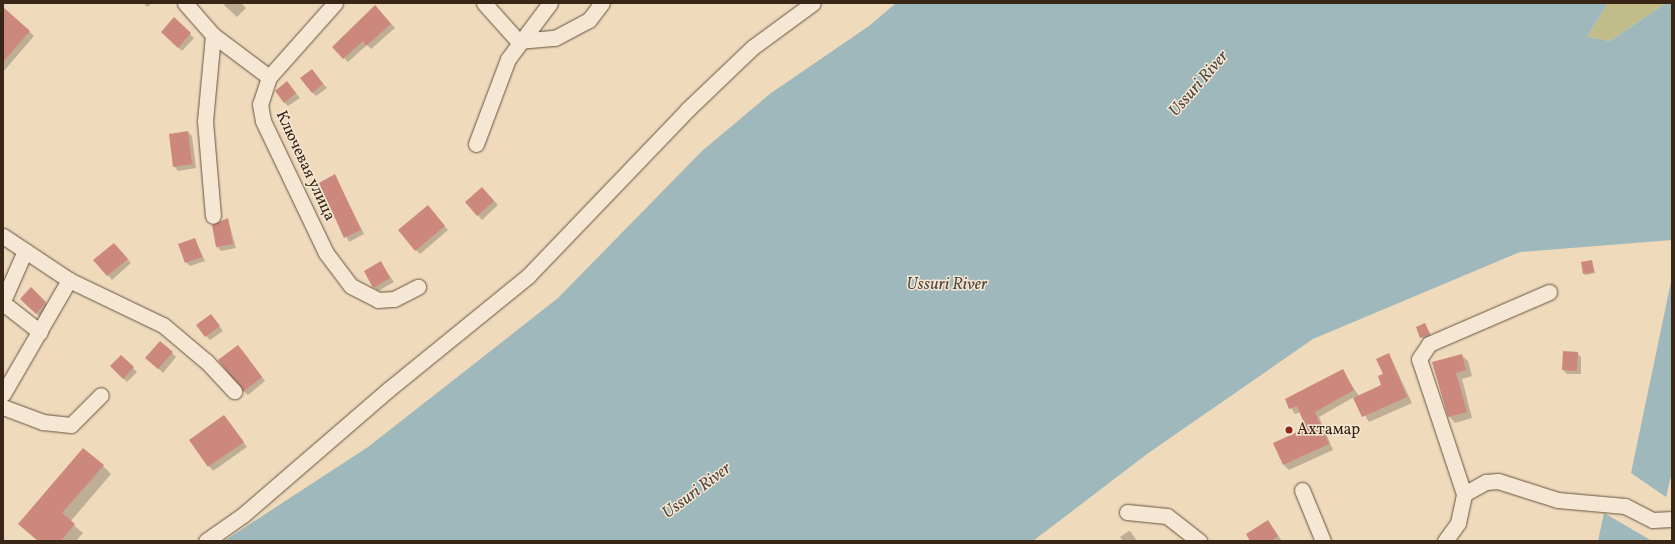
<!DOCTYPE html>
<meta charset="utf-8">
<style>
body{margin:0}
#map{position:relative;width:1675px;height:544px;overflow:hidden;background:#efdabc;font-family:Vollkorn,serif}
div>[style]{position:absolute}
.green>*{inset:0;background:#c1bd8b}
.water>*{inset:0;background:#9fb8bb}
.shadow>*{inset:0;background:#0003}
.building>*{inset:0;background:#cd887e}
.roads{filter:drop-shadow(0 0 1px #665340) drop-shadow(0 0 1px #665340)}
.minor>*{height:15px;margin:-7.5px;padding:0 7.5px;transform-origin:7.5px;border-radius:7.5px;background:#f5e7d3}
.dots>*{width:11px;height:11px;translate:-50% -50%;box-sizing:border-box;border:2px solid #f5e7d3;border-radius:50%}
span{translate:-50% -50%;white-space:nowrap;text-align:center;line-height:1.15;-webkit-text-stroke:3px #f5e7d3;paint-order:stroke}
.street-label{font-size:16px;color:#392617}
.poi-label{font-size:16px;color:#392617}
.left{translate:0 -50%;text-align:left}
.water-label{font-size:17px;color:#524a40;font-style:italic}
.frame{position:absolute;inset:0;border:4px solid #392617;pointer-events:none}
</style>
<div id="map">
<div class="green">
<i style="clip-path:polygon(1608px 3px,1666px 3px,1610px 41px,1587px 37px)"></i>
</div>
<div class="water">
<i style="clip-path:polygon(896px 3px,1608px 3px,1587px 37px,1610px 41px,1666px 3px,1672px 3px,1672px 240px,1520px 252px,1313px 339px,1147px 454px,1033px 541px,224px 541px,368px 447px,558px 298px,702px 151px,771px 93px,869px 26px)"></i>
<i style="clip-path:polygon(1672px 277px,1672px 472px,1666px 497px,1631px 473px)"></i>
<i style="clip-path:polygon(1604px 513px,1652px 541px,1598px 541px)"></i>
</div>
<div class="shadow">
<i style="clip-path:polygon(143px 3px,151px 3px,148px 7px)"></i>
<i style="clip-path:polygon(226px 3px,241px 3px,246px 8px,237px 17px,224px 5px)"></i>
<i style="clip-path:polygon(6px 10px,34px 36px,3px 72px,3px 14px)"></i>
<i style="clip-path:polygon(379px 10px,395px 28px,371px 49px,367px 45px,348px 62px,344px 58px)"></i>
<i style="clip-path:polygon(174px 19px,194px 38px,182px 51px,162px 32px)"></i>
<i style="clip-path:polygon(312px 70px,327px 88px,316px 96px,312px 92px)"></i>
<i style="clip-path:polygon(291px 87px,300px 98px,288px 106px,284px 102px)"></i>
<i style="clip-path:polygon(188px 132px,192px 136px,196px 168px,178px 171px,174px 166px)"></i>
<i style="clip-path:polygon(335px 176px,364px 234px,349px 242px,320px 183px)"></i>
<i style="clip-path:polygon(486px 192px,498px 205px,482px 220px,466px 202px)"></i>
<i style="clip-path:polygon(432px 211px,448px 230px,420px 254px,416px 250px)"></i>
<i style="clip-path:polygon(228px 220px,236px 248px,221px 251px,217px 247px)"></i>
<i style="clip-path:polygon(195px 239px,205px 261px,190px 266px,186px 262px)"></i>
<i style="clip-path:polygon(118px 248px,131px 263px,112px 280px,95px 260px)"></i>
<i style="clip-path:polygon(1592px 261px,1595px 273px,1586px 275px,1584px 274px)"></i>
<i style="clip-path:polygon(381px 263px,394px 282px,378px 291px,374px 287px)"></i>
<i style="clip-path:polygon(31px 289px,49px 306px,41px 318px,21px 299px)"></i>
<i style="clip-path:polygon(211px 315px,223px 331px,210px 340px,206px 336px)"></i>
<i style="clip-path:polygon(1425px 324px,1431px 336px,1423px 339px,1417px 328px)"></i>
<i style="clip-path:polygon(242px 350px,265px 381px,248px 395px,243px 391px)"></i>
<i style="clip-path:polygon(172px 353px,176px 357px,163px 373px,151px 362px)"></i>
<i style="clip-path:polygon(1577px 353px,1581px 357px,1581px 374px,1567px 374px,1563px 370px)"></i>
<i style="clip-path:polygon(1389px 354px,1412px 403px,1369px 422px,1354px 397px,1319px 417px,1333px 450px,1289px 470px,1284px 465px,1308px 428px,1301px 412px,1295px 414px,1286px 400px,1342px 371px,1359px 396px,1383px 386px)"></i>
<i style="clip-path:polygon(1461px 355px,1468px 361px,1472px 376px,1462px 379px,1472px 418px,1455px 423px,1449px 416px,1434px 363px)"></i>
<i style="clip-path:polygon(121px 356px,137px 372px,127px 382px,111px 366px)"></i>
<i style="clip-path:polygon(224px 416px,247px 447px,213px 471px,190px 440px)"></i>
<i style="clip-path:polygon(103px 466px,111px 474px,70px 522px,83px 533px,76px 541px,38px 541px,28px 532px)"></i>
<i style="clip-path:polygon(1268px 521px,1282px 541px,1252px 541px)"></i>
<i style="clip-path:polygon(1129px 531px,1131px 532px,1137px 541px,1123px 541px,1120px 537px)"></i>
</div>
<div class="building">
<i style="clip-path:polygon(375px 5px,391px 24px,366px 46px,363px 41px,343px 59px,332px 47px)"></i>
<i style="clip-path:polygon(3px 7px,30px 31px,3px 62px)"></i>
<i style="clip-path:polygon(174px 17px,191px 33px,178px 48px,161px 32px)"></i>
<i style="clip-path:polygon(312px 69px,323px 84px,312px 93px,300px 78px)"></i>
<i style="clip-path:polygon(287px 81px,296px 93px,284px 103px,275px 91px)"></i>
<i style="clip-path:polygon(188px 131px,192px 164px,173px 167px,169px 134px)"></i>
<i style="clip-path:polygon(335px 174px,361px 230px,344px 238px,319px 183px)"></i>
<i style="clip-path:polygon(482px 187px,494px 201px,477px 216px,465px 202px)"></i>
<i style="clip-path:polygon(428px 205px,445px 226px,415px 251px,398px 230px)"></i>
<i style="clip-path:polygon(228px 218px,233px 244px,216px 247px,212px 225px)"></i>
<i style="clip-path:polygon(195px 238px,202px 257px,185px 263px,178px 244px)"></i>
<i style="clip-path:polygon(114px 243px,128px 259px,107px 276px,93px 260px)"></i>
<i style="clip-path:polygon(1592px 260px,1594px 272px,1583px 274px,1581px 262px)"></i>
<i style="clip-path:polygon(381px 261px,390px 278px,373px 288px,364px 271px)"></i>
<i style="clip-path:polygon(31px 287px,46px 302px,36px 314px,20px 299px)"></i>
<i style="clip-path:polygon(211px 314px,220px 326px,205px 337px,196px 325px)"></i>
<i style="clip-path:polygon(1425px 323px,1430px 334px,1420px 338px,1416px 327px)"></i>
<i style="clip-path:polygon(160px 341px,173px 352px,158px 369px,145px 358px)"></i>
<i style="clip-path:polygon(238px 345px,262px 377px,243px 392px,218px 360px)"></i>
<i style="clip-path:polygon(1563px 351px,1578px 352px,1577px 371px,1562px 370px)"></i>
<i style="clip-path:polygon(1389px 353px,1407px 397px,1362px 417px,1353px 398px,1381px 385px,1378px 376px,1383px 374px,1376px 359px)"></i>
<i style="clip-path:polygon(1462px 354px,1466px 370px,1456px 373px,1467px 412px,1448px 417px,1432px 362px)"></i>
<i style="clip-path:polygon(121px 355px,134px 367px,123px 379px,110px 366px)"></i>
<i style="clip-path:polygon(1343px 369px,1354px 390px,1315px 412px,1329px 444px,1283px 465px,1273px 443px,1306px 428px,1297px 406px,1289px 409px,1285px 399px)"></i>
<i style="clip-path:polygon(224px 415px,244px 442px,208px 467px,189px 440px)"></i>
<i style="clip-path:polygon(83px 448px,104px 465px,62px 513px,75px 524px,61px 541px,38px 541px,18px 524px)"></i>
<i style="clip-path:polygon(1268px 520px,1278px 536px,1271px 541px,1250px 541px,1246px 534px)"></i>
</div>
<div class="roads">
<div class="minor">
<i style="left:185px;top:3px;width:43px;rotate:48.8deg"></i>
<i style="left:213px;top:35px;width:86px;rotate:95.3deg"></i>
<i style="left:205px;top:121px;width:95px;rotate:85.2deg"></i>
<i style="left:335px;top:3px;width:99px;rotate:131.7deg"></i>
<i style="left:269px;top:77px;width:28px;rotate:108deg"></i>
<i style="left:260px;top:104px;width:17px;rotate:80deg"></i>
<i style="left:263px;top:121px;width:146px;rotate:64.5deg"></i>
<i style="left:326px;top:253px;width:41px;rotate:52.9deg"></i>
<i style="left:351px;top:286px;width:30px;rotate:27deg"></i>
<i style="left:378px;top:300px;width:16px;rotate:-4deg"></i>
<i style="left:394px;top:299px;width:27px;rotate:-27deg"></i>
<i style="left:484px;top:3px;width:51px;rotate:48.2deg"></i>
<i style="left:213px;top:35px;width:70px;rotate:36.9deg"></i>
<i style="left:518px;top:41px;width:37px;rotate:-5deg"></i>
<i style="left:555px;top:38px;width:38px;rotate:-28deg"></i>
<i style="left:589px;top:20px;width:21px;rotate:-53deg"></i>
<i style="left:476px;top:144px;width:91px;rotate:-69.4deg"></i>
<i style="left:508px;top:59px;width:70px;rotate:-53.1deg"></i>
<i style="left:3px;top:236px;width:79px;rotate:33.7deg"></i>
<i style="left:69px;top:280px;width:104px;rotate:25.6deg"></i>
<i style="left:163px;top:325px;width:57px;rotate:40.1deg"></i>
<i style="left:207px;top:362px;width:40px;rotate:47deg"></i>
<i style="left:3px;top:301px;width:55px;rotate:-66.3deg"></i>
<i style="left:3px;top:303px;width:47px;rotate:38.1deg"></i>
<i style="left:3px;top:394px;width:132px;rotate:-59.9deg"></i>
<i style="left:3px;top:407px;width:43px;rotate:20.6deg"></i>
<i style="left:43px;top:422px;width:28px;rotate:6deg"></i>
<i style="left:71px;top:425px;width:42px;rotate:-45deg"></i>
<i style="left:1302px;top:490px;width:55px;rotate:67.6deg"></i>
<i style="left:1464px;top:494px;width:25px;rotate:-29deg"></i>
<i style="left:1486px;top:482px;width:12px;rotate:-5deg"></i>
<i style="left:1498px;top:481px;width:63px;rotate:17.6deg"></i>
<i style="left:1558px;top:500px;width:67px;rotate:5.1deg"></i>
<i style="left:1625px;top:506px;width:31px;rotate:27deg"></i>
<i style="left:1653px;top:520px;width:19px;rotate:-3deg"></i>
<i style="left:1127px;top:512px;width:40px;rotate:5.7deg"></i>
<i style="left:1167px;top:516px;width:41px;rotate:38deg"></i>
<i style="left:206px;top:541px;width:45px;rotate:-35.1deg"></i>
<i style="left:243px;top:515px;width:193px;rotate:-40.8deg"></i>
<i style="left:389px;top:389px;width:179px;rotate:-39.1deg"></i>
<i style="left:528px;top:276px;width:230px;rotate:-46.2deg"></i>
<i style="left:687px;top:110px;width:91px;rotate:-43.7deg"></i>
<i style="left:753px;top:47px;width:74px;rotate:-36.3deg"></i>
<i style="left:1445px;top:541px;width:22px;rotate:-54deg"></i>
<i style="left:1458px;top:523px;width:30px;rotate:-78deg"></i>
<i style="left:1464px;top:494px;width:142px;rotate:-108.4deg"></i>
<i style="left:1419px;top:359px;width:18px;rotate:-56deg"></i>
<i style="left:1429px;top:344px;width:131px;rotate:-23.4deg"></i>
</div>
</div>
<div class="dots">
<i style="left:1289px;top:430px;background:#8f2418"></i>
</div>
<div class="street-label">
<span style="left:305px;top:166px;rotate:65deg">Ключевая улица</span>
</div>
<div class="poi-label">
<span class="left" style="left:1297px;top:430px">Ахтамар</span>
</div>
<div class="water-label">
<span style="left:1199px;top:84px;rotate:-49deg">Ussuri River</span>
<span style="left:947px;top:285px">Ussuri River</span>
<span style="left:697px;top:491px;rotate:-37deg">Ussuri River</span>
</div>
<div class="frame"></div>
</div>
